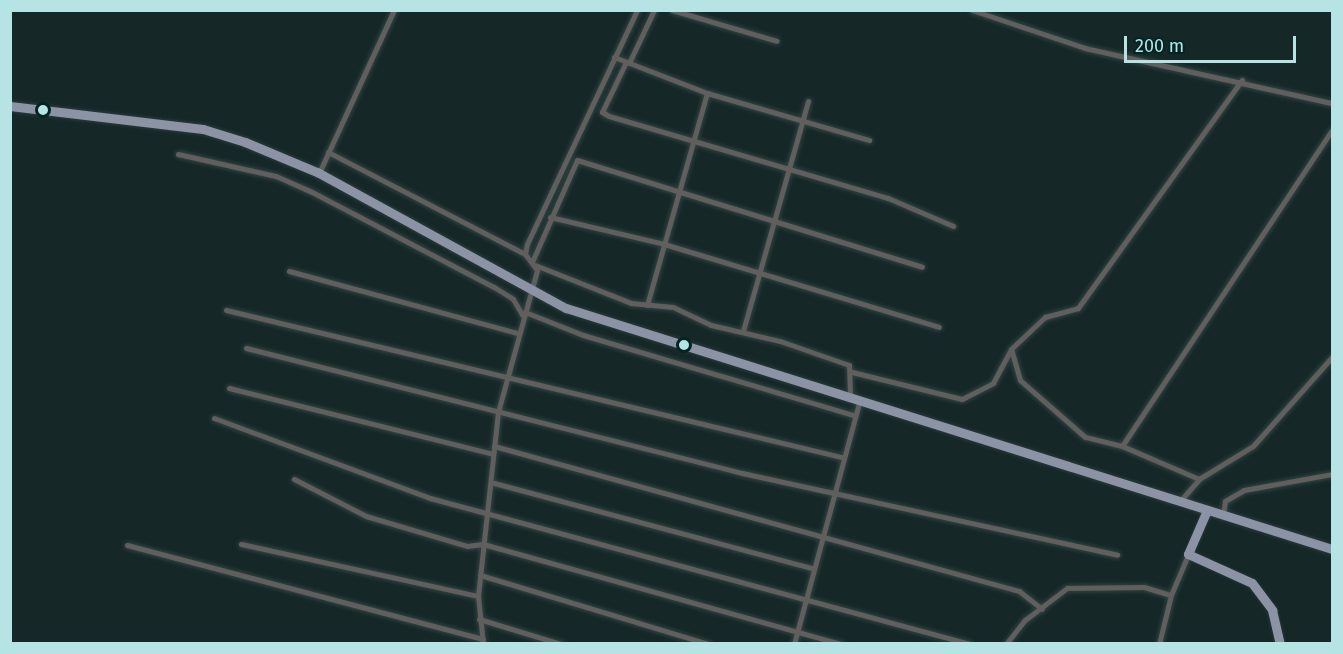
<!DOCTYPE html>
<style>
body{margin:0}
#map{position:relative;width:1343px;height:654px;overflow:hidden;background:#162727;font-family:"Fira Sans",sans-serif}
div>[style]{position:absolute}
.roads{filter:drop-shadow(0 0 2px #314343) drop-shadow(0 0 2px #314343)}
.minor>*{height:5px;margin:-2.5px;padding:0 2.5px;transform-origin:2.5px;border-radius:2.5px;background:#615e5e}
.major>*{height:7px;margin:-3.5px;padding:0 3.5px;transform-origin:3.5px;border-radius:3.5px;background:#5d5e5e}
.bus-1>*{height:9px;margin:-4.5px;padding:0 4.5px;transform-origin:4.5px;border-radius:4.5px;background:#8b93a5}
.dots>*{width:16px;height:16px;translate:-50% -50%;box-sizing:border-box;border:3px solid #032425;border-radius:50%}
span{translate:-50% -50%;white-space:nowrap;text-align:center;line-height:1.15;-webkit-text-stroke:4.5px #032425;paint-order:stroke}
.frame{position:absolute;inset:0;border:12px solid #b6e3e3;pointer-events:none}
.scale{position:absolute;left:1124px;top:36px;width:172px;height:27px;box-sizing:border-box;border:3px solid #b6e3e3;border-top:0;padding-left:8px;font-size:18px;line-height:21px;white-space:nowrap;color:#b6e3e3;-webkit-text-stroke:4px #032425;paint-order:stroke}
</style>
<div id="map">
<div class="roads">
<div class="minor">
<i style="left:672px;top:10px;width:109px;rotate:16.4deg"></i>
<i style="left:972px;top:10px;width:119px;rotate:18.6deg"></i>
<i style="left:1085px;top:48px;width:253px;rotate:12.6deg"></i>
<i style="left:614px;top:57px;width:100px;rotate:21.2deg"></i>
<i style="left:707px;top:93px;width:169px;rotate:16.2deg"></i>
<i style="left:626px;top:62px;width:55px;rotate:115.6deg"></i>
<i style="left:602px;top:112px;width:8px;rotate:30deg"></i>
<i style="left:609px;top:116px;width:291px;rotate:16.4deg"></i>
<i style="left:888px;top:198px;width:71px;rotate:23.3deg"></i>
<i style="left:629px;top:63px;width:59px;rotate:-64.7deg"></i>
<i style="left:328px;top:152px;width:222px;rotate:27.4deg"></i>
<i style="left:178px;top:154px;width:100px;rotate:12.7deg"></i>
<i style="left:276px;top:176px;width:39px;rotate:24deg"></i>
<i style="left:312px;top:192px;width:205px;rotate:27.6deg"></i>
<i style="left:494px;top:287px;width:22px;rotate:32deg"></i>
<i style="left:513px;top:299px;width:20px;rotate:60deg"></i>
<i style="left:319px;top:173px;width:179px;rotate:-65.3deg"></i>
<i style="left:550px;top:217px;width:117px;rotate:13.3deg"></i>
<i style="left:664px;top:244px;width:287px;rotate:16.8deg"></i>
<i style="left:532px;top:262px;width:111px;rotate:-66.2deg"></i>
<i style="left:577px;top:160px;width:361px;rotate:17.2deg"></i>
<i style="left:535px;top:265px;width:103px;rotate:21.6deg"></i>
<i style="left:631px;top:303px;width:42px;rotate:5.4deg"></i>
<i style="left:673px;top:307px;width:42px;rotate:25.3deg"></i>
<i style="left:711px;top:325px;width:71px;rotate:13.1deg"></i>
<i style="left:780px;top:341px;width:73px;rotate:19.2deg"></i>
<i style="left:849px;top:365px;width:34px;rotate:88deg"></i>
<i style="left:289px;top:271px;width:236px;rotate:15.2deg"></i>
<i style="left:647px;top:305px;width:220px;rotate:-74.2deg"></i>
<i style="left:226px;top:310px;width:632px;rotate:13.44deg"></i>
<i style="left:525px;top:312px;width:62px;rotate:21.6deg"></i>
<i style="left:583px;top:335px;width:282px;rotate:16.5deg"></i>
<i style="left:743px;top:331px;width:239px;rotate:-74.2deg"></i>
<i style="left:246px;top:348px;width:512px;rotate:14.14deg"></i>
<i style="left:742px;top:473px;width:384px;rotate:12.3deg"></i>
<i style="left:852px;top:372px;width:113px;rotate:13.8deg"></i>
<i style="left:962px;top:399px;width:35px;rotate:-27deg"></i>
<i style="left:993px;top:383px;width:36px;rotate:-62deg"></i>
<i style="left:229px;top:388px;width:272px;rotate:14deg"></i>
<i style="left:214px;top:418px;width:230px;rotate:20.3deg"></i>
<i style="left:430px;top:498px;width:559px;rotate:15.13deg"></i>
<i style="left:494px;top:446px;width:545px;rotate:15.44deg"></i>
<i style="left:1019px;top:591px;width:29px;rotate:38deg"></i>
<i style="left:1122px;top:446px;width:379px;rotate:-56.4deg"></i>
<i style="left:294px;top:479px;width:81px;rotate:27.2deg"></i>
<i style="left:366px;top:516px;width:105px;rotate:16.5deg"></i>
<i style="left:467px;top:546px;width:16px;rotate:-7deg"></i>
<i style="left:483px;top:544px;width:372px;rotate:15.6deg"></i>
<i style="left:1199px;top:479px;width:84px;rotate:-156.8deg"></i>
<i style="left:1122px;top:446px;width:38px;rotate:-166deg"></i>
<i style="left:1085px;top:437px;width:86px;rotate:-138.8deg"></i>
<i style="left:1020px;top:380px;width:32px;rotate:-106deg"></i>
<i style="left:1011px;top:349px;width:47px;rotate:-43.3deg"></i>
<i style="left:1045px;top:317px;width:34px;rotate:-15deg"></i>
<i style="left:1078px;top:308px;width:281px;rotate:-54.3deg"></i>
<i style="left:494px;top:483px;width:331px;rotate:15deg"></i>
<i style="left:1181px;top:500px;width:28px;rotate:-49deg"></i>
<i style="left:1199px;top:479px;width:63px;rotate:-31.4deg"></i>
<i style="left:1253px;top:446px;width:119px;rotate:-48.4deg"></i>
<i style="left:1223px;top:515px;width:14px;rotate:-82deg"></i>
<i style="left:1225px;top:501px;width:22px;rotate:-30deg"></i>
<i style="left:1244px;top:490px;width:89px;rotate:-10.3deg"></i>
<i style="left:241px;top:544px;width:243px;rotate:12.4deg"></i>
<i style="left:127px;top:545px;width:368px;rotate:14.8deg"></i>
<i style="left:1188px;top:554px;width:70px;rotate:24.4deg"></i>
<i style="left:1252px;top:583px;width:34px;rotate:53deg"></i>
<i style="left:1272px;top:610px;width:35px;rotate:77deg"></i>
<i style="left:480px;top:575px;width:239px;rotate:16.8deg"></i>
<i style="left:479px;top:619px;width:86px;rotate:17deg"></i>
<i style="left:483px;top:644px;width:48px;rotate:-95.9deg"></i>
<i style="left:478px;top:596px;width:185px;rotate:-83.8deg"></i>
<i style="left:498px;top:412px;width:147px;rotate:-74.6deg"></i>
<i style="left:537px;top:270px;width:20px;rotate:-127deg"></i>
<i style="left:525px;top:254px;width:10px;rotate:-79deg"></i>
<i style="left:527px;top:244px;width:259px;rotate:-64.8deg"></i>
<i style="left:794px;top:644px;width:250px;rotate:-74.9deg"></i>
<i style="left:1006px;top:644px;width:31px;rotate:-52deg"></i>
<i style="left:1025px;top:620px;width:53px;rotate:-37.3deg"></i>
<i style="left:1067px;top:588px;width:77px;rotate:-0.7deg"></i>
<i style="left:1144px;top:587px;width:28px;rotate:17deg"></i>
<i style="left:1159px;top:644px;width:50px;rotate:-76.2deg"></i>
<i style="left:1171px;top:595px;width:92px;rotate:-67deg"></i>
</div>
<div class="major">
<i style="left:10px;top:106px;width:194px;rotate:6.8deg"></i>
<i style="left:203px;top:129px;width:44px;rotate:17.2deg"></i>
<i style="left:245px;top:142px;width:80px;rotate:22.7deg"></i>
<i style="left:319px;top:173px;width:281px;rotate:28.7deg"></i>
<i style="left:566px;top:308px;width:803px;rotate:17.46deg"></i>
</div>
</div>
<div class="bus-1">
<i style="left:10px;top:106px;width:194px;rotate:6.8deg"></i>
<i style="left:203px;top:129px;width:44px;rotate:17.2deg"></i>
<i style="left:245px;top:142px;width:80px;rotate:22.7deg"></i>
<i style="left:319px;top:173px;width:281px;rotate:28.7deg"></i>
<i style="left:566px;top:308px;width:803px;rotate:17.46deg"></i>
<i style="left:1188px;top:554px;width:70px;rotate:24.4deg"></i>
<i style="left:1252px;top:583px;width:34px;rotate:53deg"></i>
<i style="left:1272px;top:610px;width:35px;rotate:77deg"></i>
<i style="left:1188px;top:554px;width:48px;rotate:-66.6deg"></i>
</div>
<div class="dots">
<i style="left:43px;top:110px;background:#b6e3e3"></i>
<i style="left:684px;top:345px;background:#b6e3e3"></i>
</div>
<div class="frame"></div>
<div class="scale">200 m</div>
</div>
